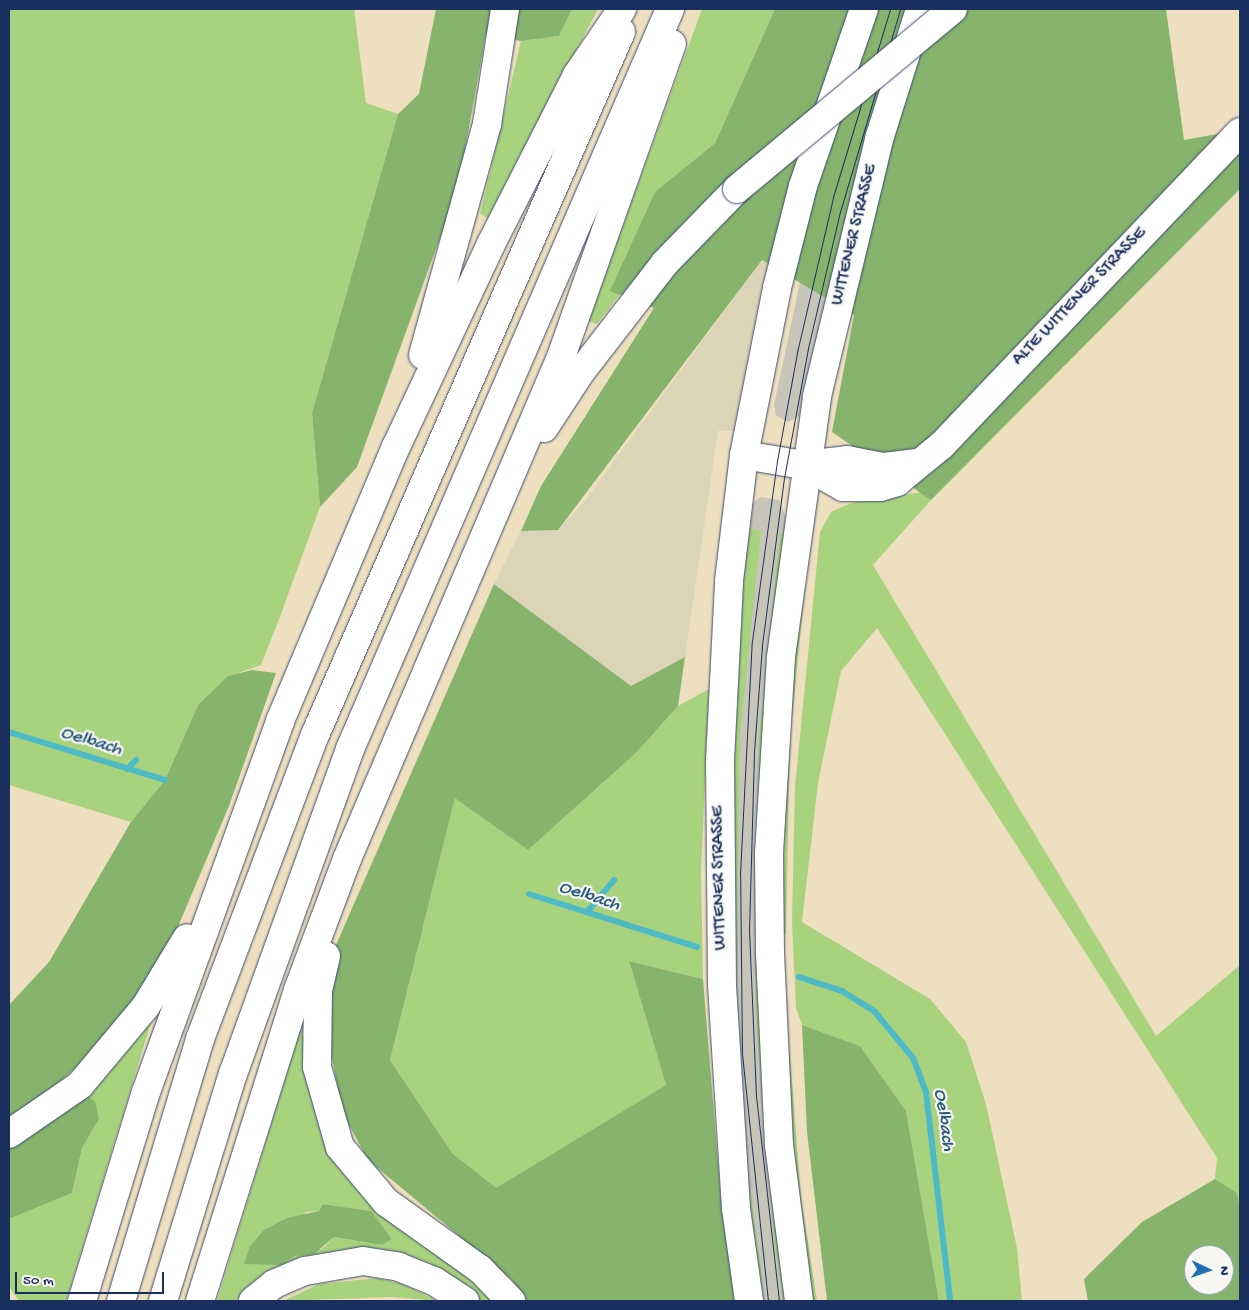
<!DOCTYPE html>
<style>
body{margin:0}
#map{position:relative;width:1249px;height:1310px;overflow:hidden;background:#eedfbf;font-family:"Gochi Hand",sans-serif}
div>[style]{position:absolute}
.built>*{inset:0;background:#dcd4b6}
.industrial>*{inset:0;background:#c6c5b8}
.green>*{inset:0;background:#a9d27e}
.forest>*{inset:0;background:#86b46d}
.stream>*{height:6px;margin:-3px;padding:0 3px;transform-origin:3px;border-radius:3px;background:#4dbac6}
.roads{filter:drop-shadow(0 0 1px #3b496d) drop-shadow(0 0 1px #3b496d)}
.minor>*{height:28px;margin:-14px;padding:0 14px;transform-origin:14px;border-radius:14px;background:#fff}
.major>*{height:28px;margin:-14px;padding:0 14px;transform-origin:14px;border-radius:14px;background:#fff}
.highway>*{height:28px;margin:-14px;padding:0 14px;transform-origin:14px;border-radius:14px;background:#fff}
.tram>*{height:1px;margin:-0.5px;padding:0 0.5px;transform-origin:0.5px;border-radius:0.5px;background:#1b2f5e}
.bridges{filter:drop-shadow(0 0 1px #3b496d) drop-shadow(0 0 1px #3b496d)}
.highway-bridge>*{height:28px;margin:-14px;padding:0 14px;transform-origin:14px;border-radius:14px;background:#fff}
span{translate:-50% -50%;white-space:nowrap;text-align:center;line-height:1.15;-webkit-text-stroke:4.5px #f6f6f2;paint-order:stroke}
.street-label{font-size:18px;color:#1b2f5e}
.water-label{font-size:19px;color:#2a597d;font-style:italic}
.frame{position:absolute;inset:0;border:10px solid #1b2f5e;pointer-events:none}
.north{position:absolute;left:1184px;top:1245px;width:50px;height:50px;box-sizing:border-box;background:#f6f6f2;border:1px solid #9ea6b7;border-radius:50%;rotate:93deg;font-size:14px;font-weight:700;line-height:20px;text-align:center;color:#1b2f5e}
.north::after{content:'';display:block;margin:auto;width:18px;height:22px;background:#1f6fb2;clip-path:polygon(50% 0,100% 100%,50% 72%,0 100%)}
.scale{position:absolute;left:15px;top:1272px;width:149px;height:22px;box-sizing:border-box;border:2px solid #1b2f5e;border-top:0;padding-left:6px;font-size:15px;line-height:18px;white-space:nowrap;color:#1b2f5e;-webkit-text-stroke:4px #f6f6f2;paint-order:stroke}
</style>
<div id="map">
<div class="built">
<i style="clip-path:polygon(762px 260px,770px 265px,736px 431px,718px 431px,685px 657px,631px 686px,494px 584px,521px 531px,558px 530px,584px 502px)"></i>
</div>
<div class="industrial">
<i style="clip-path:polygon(908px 9px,802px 415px,787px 422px,776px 415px,774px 405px,805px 259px)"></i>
<i style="clip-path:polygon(761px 497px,779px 500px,786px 518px,770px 650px,787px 1301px,761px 1301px,741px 1143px,730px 869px,748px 507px)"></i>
</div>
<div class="green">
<i style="clip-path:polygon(9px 9px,354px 9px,366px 103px,398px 114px,312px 413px,320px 507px,278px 622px,261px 665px,228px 677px,198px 705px,165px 780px,131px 822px,9px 785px)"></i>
<i style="clip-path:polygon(572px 9px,598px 9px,488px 218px,480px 214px,521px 41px,559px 36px)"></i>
<i style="clip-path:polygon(702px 9px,775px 9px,715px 143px,655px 192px,611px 291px,620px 294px,597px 324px,588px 321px)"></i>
<i style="clip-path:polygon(922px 492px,931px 500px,873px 565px,1156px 1036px,1240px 965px,1240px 1210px,1237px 1193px,1215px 1179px,1217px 1158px,877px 628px,841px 671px,818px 783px,802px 922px,930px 999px,966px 1042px,986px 1104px,1017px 1248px,1022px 1301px,939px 1301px,906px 1111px,860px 1046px,802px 1025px,796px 1008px,792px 922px,795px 787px,820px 532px,831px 512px,851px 503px)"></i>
<i style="clip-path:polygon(745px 527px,761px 531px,740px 736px,736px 1008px,744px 1142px,765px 1301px,753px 1243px,736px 1067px,732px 735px)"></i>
<i style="clip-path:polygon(780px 533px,784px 534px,770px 650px,787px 1301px,783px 1301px,774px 1240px,755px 1006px,759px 737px)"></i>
<i style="clip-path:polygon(810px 539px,790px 738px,786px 934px,781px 934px,791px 670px)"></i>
<i style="clip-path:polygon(709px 689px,701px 872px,703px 979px,629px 961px,666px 1085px,495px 1189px,453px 1154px,390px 1060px,455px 797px,528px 850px,637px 752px,678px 706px)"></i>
<i style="clip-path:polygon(783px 1017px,787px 1017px,801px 1197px,817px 1301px,810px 1301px,796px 1197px)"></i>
<i style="clip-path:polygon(152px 1019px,66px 1301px,19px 1301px,9px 1287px,9px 1219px,72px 1193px,82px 1148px,99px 1119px,86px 1094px)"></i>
<i style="clip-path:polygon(evenodd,301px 1027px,317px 1112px,501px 1301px,480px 1301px,416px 1263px,246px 1290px,235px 1301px,217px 1301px,301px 1027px,323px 1204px,371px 1211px,392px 1239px,382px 1245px,334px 1237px,322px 1249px,295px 1256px,281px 1265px,271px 1263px,306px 1212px,319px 1211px,323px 1204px)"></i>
<i style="clip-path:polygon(377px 1278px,403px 1284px,437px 1301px,392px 1297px,283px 1301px,319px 1284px)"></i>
</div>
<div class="forest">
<i style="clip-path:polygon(436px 9px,572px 9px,559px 36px,521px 41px,486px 34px,458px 188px,357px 467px,320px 507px,312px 413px,398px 114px,419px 94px)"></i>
<i style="clip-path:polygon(775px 9px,1166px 9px,1184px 140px,1240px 130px,1240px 189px,931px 500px,832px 432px,854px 315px,762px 260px,558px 530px,521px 531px,541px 486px,654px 308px,610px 291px,655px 192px,715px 143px)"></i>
<i style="clip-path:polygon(494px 584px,631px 686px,685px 657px,678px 706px,637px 752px,528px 850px,455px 798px,390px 1060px,453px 1154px,496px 1188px,666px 1085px,629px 961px,703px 979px,722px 1213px,736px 1301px,526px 1301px,511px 1279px,368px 1160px,342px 1112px,328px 1036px,336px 945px)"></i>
<i style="clip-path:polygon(252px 670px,276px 673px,229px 806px,177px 929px,131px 1006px,98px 1048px,34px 1104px,9px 1118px,9px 1005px,49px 962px,131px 822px,165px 780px,198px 705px,228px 676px)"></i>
<i style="clip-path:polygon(802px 1025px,860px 1046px,906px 1111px,939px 1301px,827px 1301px,807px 1132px)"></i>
<i style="clip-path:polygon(86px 1094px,95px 1102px,99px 1119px,82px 1148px,72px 1193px,9px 1219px,9px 1148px)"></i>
<i style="clip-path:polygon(evenodd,1215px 1179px,1237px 1193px,1240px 1210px,1240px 1301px,1088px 1301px,1084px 1279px,1142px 1222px,1215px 1179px,1194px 1255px,1224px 1255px,1224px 1285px,1194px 1285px,1194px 1255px)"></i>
<i style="clip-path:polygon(323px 1204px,371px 1211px,392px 1239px,382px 1245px,334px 1237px,314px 1254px,295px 1256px,281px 1265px,244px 1264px,250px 1246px,264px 1230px,287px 1218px,319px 1211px)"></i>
</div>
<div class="stream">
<i style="left:9px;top:732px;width:163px;rotate:17.1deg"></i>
<i style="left:127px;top:769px;width:13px;rotate:-45deg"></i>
<i style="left:529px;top:894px;width:176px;rotate:17.5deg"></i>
<i style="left:587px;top:912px;width:42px;rotate:-49.8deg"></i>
<i style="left:799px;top:977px;width:45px;rotate:18deg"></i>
<i style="left:842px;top:991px;width:39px;rotate:32deg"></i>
<i style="left:875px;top:1012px;width:60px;rotate:50.4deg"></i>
<i style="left:913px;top:1058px;width:36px;rotate:69deg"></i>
<i style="left:926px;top:1092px;width:210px;rotate:83.4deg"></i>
</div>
<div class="roads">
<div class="minor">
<i style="left:804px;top:465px;width:45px;rotate:29.4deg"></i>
<i style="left:843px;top:487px;width:37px"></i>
<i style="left:880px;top:487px;width:18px;rotate:-16deg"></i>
<i style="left:897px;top:482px;width:58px;rotate:-39.4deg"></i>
<i style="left:942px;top:445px;width:432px;rotate:-46.4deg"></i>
<i style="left:804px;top:465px;width:43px;rotate:-6.6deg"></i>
<i style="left:847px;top:460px;width:38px;rotate:11deg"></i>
<i style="left:884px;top:467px;width:33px;rotate:-7deg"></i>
</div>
<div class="major">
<i style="left:744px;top:455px;width:61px;rotate:9.5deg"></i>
<i style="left:749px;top:1301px;width:94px;rotate:-98deg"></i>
<i style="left:736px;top:1208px;width:224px;rotate:-93.6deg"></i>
<i style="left:722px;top:984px;width:223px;rotate:-90.5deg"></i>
<i style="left:720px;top:761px;width:180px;rotate:-87.1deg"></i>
<i style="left:729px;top:581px;width:127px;rotate:-83.2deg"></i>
<i style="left:744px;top:455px;width:170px;rotate:-78.8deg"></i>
<i style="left:777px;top:288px;width:105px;rotate:-75.7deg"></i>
<i style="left:803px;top:186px;width:187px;rotate:-71deg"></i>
<i style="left:799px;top:1301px;width:157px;rotate:-97.3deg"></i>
<i style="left:779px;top:1145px;width:192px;rotate:-92.7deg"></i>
<i style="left:770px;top:953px;width:100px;rotate:-90.6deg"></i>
<i style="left:769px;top:853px;width:196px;rotate:-86.5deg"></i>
<i style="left:781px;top:657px;width:263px;rotate:-82.1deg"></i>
<i style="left:817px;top:396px;width:268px;rotate:-76.4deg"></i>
<i style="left:880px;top:136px;width:133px;rotate:-72.5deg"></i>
</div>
<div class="highway">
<i style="left:423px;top:355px;width:240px;rotate:-74.5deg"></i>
<i style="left:487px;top:124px;width:116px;rotate:-81.1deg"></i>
<i style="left:544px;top:428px;width:66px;rotate:-56.8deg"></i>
<i style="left:580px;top:373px;width:139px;rotate:-52.3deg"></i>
<i style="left:665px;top:263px;width:103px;rotate:-45.8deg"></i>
<i style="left:326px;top:956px;width:35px;rotate:103deg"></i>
<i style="left:318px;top:990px;width:77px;rotate:90.7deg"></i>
<i style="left:317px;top:1067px;width:83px;rotate:74deg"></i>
<i style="left:340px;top:1147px;width:72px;rotate:50.1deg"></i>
<i style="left:386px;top:1202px;width:115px;rotate:35.5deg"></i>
<i style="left:480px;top:1269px;width:45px;rotate:45.9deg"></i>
<i style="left:9px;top:1134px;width:86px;rotate:-34.6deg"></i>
<i style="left:80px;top:1085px;width:103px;rotate:-50.1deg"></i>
<i style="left:146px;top:1006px;width:79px;rotate:-58.9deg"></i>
<i style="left:82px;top:1301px;width:219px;rotate:-73deg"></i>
<i style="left:146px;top:1092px;width:394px;rotate:-70.1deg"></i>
<i style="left:280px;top:721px;width:298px;rotate:-67.1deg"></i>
<i style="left:396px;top:447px;width:224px;rotate:-64.9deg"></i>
<i style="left:491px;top:244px;width:190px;rotate:-63deg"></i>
<i style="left:577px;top:75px;width:80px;rotate:-55.7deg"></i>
<i style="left:121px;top:1301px;width:274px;rotate:-73.2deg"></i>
<i style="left:200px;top:1039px;width:325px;rotate:-69.3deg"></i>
<i style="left:315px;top:735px;width:767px;rotate:-66.48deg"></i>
<i style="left:163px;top:1301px;width:238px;rotate:-72.9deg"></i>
<i style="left:233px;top:1074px;width:345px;rotate:-70.2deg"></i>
<i style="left:350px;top:749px;width:806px;rotate:-66.61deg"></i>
<i style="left:200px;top:1301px;width:326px;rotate:-72.5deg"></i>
<i style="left:298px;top:990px;width:140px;rotate:-69.5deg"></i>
<i style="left:347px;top:859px;width:546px;rotate:-66.91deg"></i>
<i style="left:561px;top:357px;width:332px;rotate:-70.5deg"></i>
<i style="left:253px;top:1301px;width:27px;rotate:-39deg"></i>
<i style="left:274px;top:1284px;width:34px;rotate:-23deg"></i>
<i style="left:305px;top:1271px;width:59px;rotate:-9.8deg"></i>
<i style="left:363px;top:1261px;width:36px;rotate:9deg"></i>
<i style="left:399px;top:1267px;width:38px;rotate:22deg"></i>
<i style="left:434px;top:1281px;width:37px;rotate:33deg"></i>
</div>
</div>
<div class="tram">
<i style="left:768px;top:1301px;width:250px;rotate:-96deg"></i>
<i style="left:742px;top:1052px;width:178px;rotate:-90.6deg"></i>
<i style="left:740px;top:874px;width:233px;rotate:-87.1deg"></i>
<i style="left:752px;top:641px;width:182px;rotate:-82.1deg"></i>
<i style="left:777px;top:461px;width:115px;rotate:-79.5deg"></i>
<i style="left:798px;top:348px;width:155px;rotate:-76.9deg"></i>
<i style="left:833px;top:197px;width:196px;rotate:-73.1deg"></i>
<i style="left:779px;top:1301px;width:206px;rotate:-96.4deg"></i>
<i style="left:756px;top:1096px;width:164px;rotate:-92.4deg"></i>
<i style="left:749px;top:932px;width:180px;rotate:-88.4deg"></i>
<i style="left:754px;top:752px;width:107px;rotate:-85.7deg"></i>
<i style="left:762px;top:645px;width:168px;rotate:-82.5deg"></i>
<i style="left:784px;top:478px;width:132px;rotate:-79.5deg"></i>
<i style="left:808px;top:348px;width:140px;rotate:-76.8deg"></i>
<i style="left:840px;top:212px;width:212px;rotate:-73.5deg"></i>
</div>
<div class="bridges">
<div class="highway-bridge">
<i style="left:737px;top:189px;width:281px;rotate:-39.8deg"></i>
</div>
</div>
<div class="street-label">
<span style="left:855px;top:235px;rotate:-76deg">WITTENER STRASSE</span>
<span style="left:1080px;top:297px;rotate:-46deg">ALTE WITTENER STRASSE</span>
<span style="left:720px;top:878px;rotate:-91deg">WITTENER STRASSE</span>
</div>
<div class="water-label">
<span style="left:91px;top:742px;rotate:17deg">Oelbach</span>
<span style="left:589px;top:897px;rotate:18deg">Oelbach</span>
<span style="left:943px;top:1120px;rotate:82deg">Oelbach</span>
</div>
<div class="frame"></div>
<div class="north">N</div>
<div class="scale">50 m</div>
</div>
